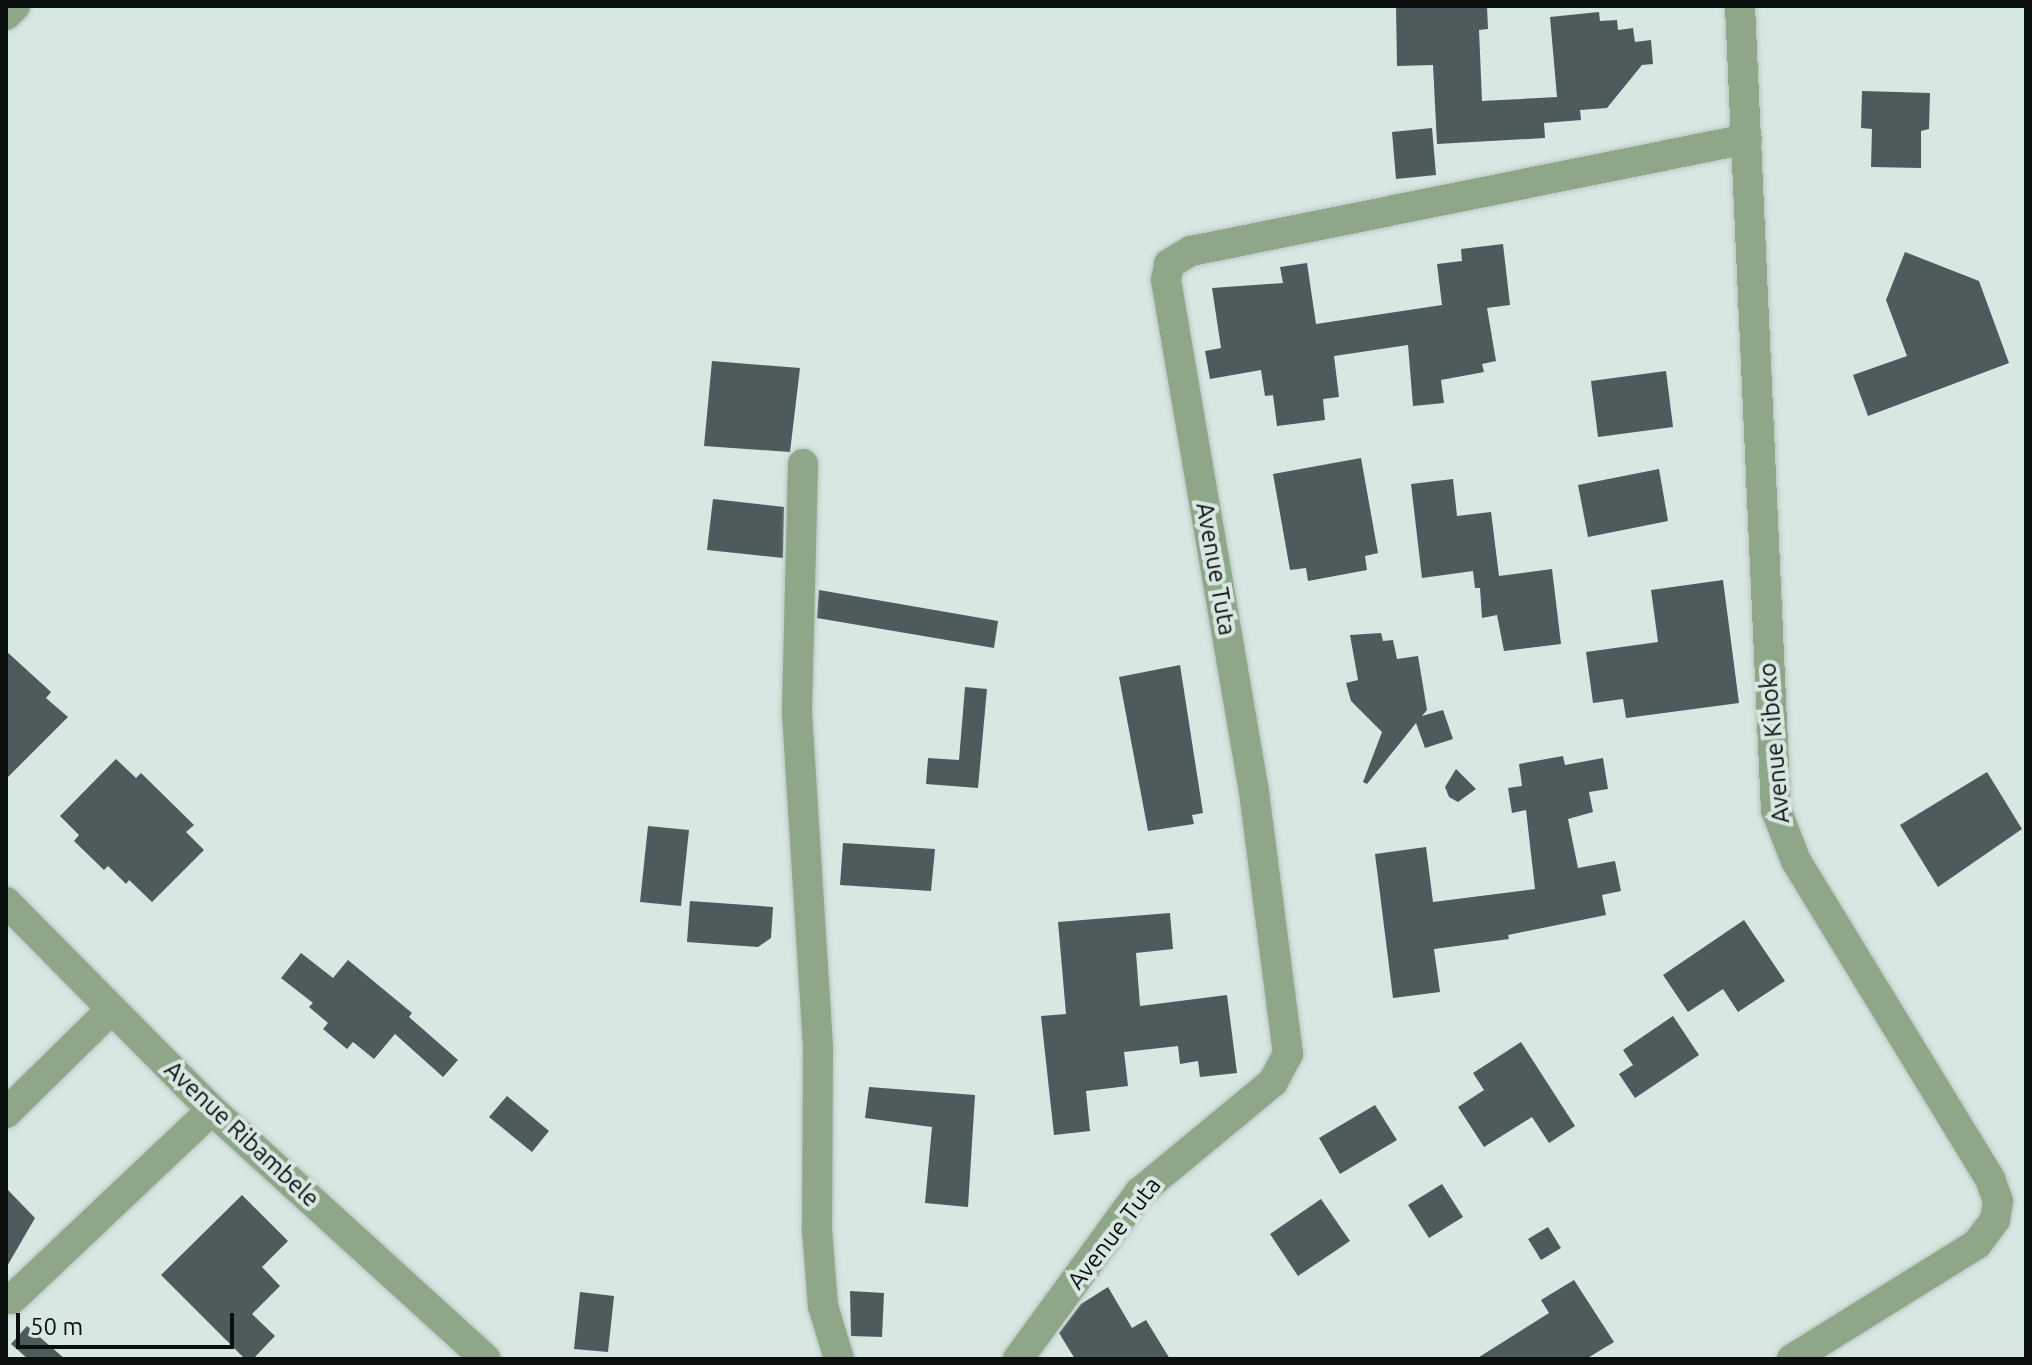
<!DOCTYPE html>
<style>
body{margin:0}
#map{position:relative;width:2032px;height:1365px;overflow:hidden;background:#d7e7e1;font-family:Ubuntu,sans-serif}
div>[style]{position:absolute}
.building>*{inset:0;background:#4d5b5d}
.roads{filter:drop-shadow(0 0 2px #b6c5bf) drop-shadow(0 0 2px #b6c5bf)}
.minor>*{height:30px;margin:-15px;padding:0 15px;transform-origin:15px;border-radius:15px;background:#8ea788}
span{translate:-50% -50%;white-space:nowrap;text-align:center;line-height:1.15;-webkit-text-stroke:8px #d7e7e1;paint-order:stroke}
.street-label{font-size:24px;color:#0a100e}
.frame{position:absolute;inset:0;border:8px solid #0a100e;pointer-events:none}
.scale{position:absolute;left:16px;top:1313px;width:218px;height:36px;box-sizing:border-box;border:4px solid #0a100e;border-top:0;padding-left:10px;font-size:24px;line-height:28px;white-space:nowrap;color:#0a100e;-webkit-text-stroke:6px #d7e7e1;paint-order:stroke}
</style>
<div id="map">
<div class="building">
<i style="clip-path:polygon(1396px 6px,1487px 6px,1488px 29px,1479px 30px,1482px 101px,1557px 97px,1550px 17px,1599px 12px,1600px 21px,1617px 20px,1618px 30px,1633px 28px,1635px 42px,1651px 40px,1653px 64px,1642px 65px,1607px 108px,1580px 110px,1581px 120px,1544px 123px,1545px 138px,1437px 144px,1433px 65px,1397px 66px)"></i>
<i style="clip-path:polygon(1862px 91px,1930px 93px,1929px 129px,1921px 131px,1921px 168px,1871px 167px,1872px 129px,1861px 128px)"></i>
<i style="clip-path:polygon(1432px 128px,1436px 175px,1396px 179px,1392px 132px)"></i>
<i style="clip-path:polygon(1503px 244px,1510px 305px,1487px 308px,1496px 361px,1482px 364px,1484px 372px,1441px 380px,1444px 403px,1413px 406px,1408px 345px,1334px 356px,1339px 397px,1323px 399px,1325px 420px,1277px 426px,1273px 395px,1265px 396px,1261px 370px,1210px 379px,1205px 351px,1221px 348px,1212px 288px,1283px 283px,1280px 267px,1307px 263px,1316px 324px,1442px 305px,1437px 264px,1462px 261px,1461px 249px)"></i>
<i style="clip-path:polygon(1905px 252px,1979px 281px,2009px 363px,1868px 416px,1853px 375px,1907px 356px,1886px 300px)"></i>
<i style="clip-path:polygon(712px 361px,800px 368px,790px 452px,704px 446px)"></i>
<i style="clip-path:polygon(1666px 371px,1673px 427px,1598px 437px,1591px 381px)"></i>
<i style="clip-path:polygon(1361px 458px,1378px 553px,1365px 556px,1367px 570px,1308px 581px,1306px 568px,1290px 570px,1273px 474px)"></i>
<i style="clip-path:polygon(1659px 469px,1668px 521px,1588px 537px,1578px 485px)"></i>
<i style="clip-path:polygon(1453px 479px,1457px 516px,1491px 512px,1499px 576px,1552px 569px,1561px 644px,1504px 651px,1497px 615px,1482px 618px,1480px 588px,1475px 588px,1473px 571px,1422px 578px,1411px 484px)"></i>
<i style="clip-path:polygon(713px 499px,784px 507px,783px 558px,707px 550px)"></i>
<i style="clip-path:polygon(1723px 580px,1739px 703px,1626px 718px,1623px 699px,1593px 703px,1586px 652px,1658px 642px,1651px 590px)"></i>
<i style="clip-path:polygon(819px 590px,998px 621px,994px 648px,817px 618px)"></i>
<i style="clip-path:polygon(1381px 633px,1383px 641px,1393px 640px,1397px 659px,1418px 656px,1427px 710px,1422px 716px,1443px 710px,1453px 739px,1425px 748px,1416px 723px,1367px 784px,1363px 782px,1382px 732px,1351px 701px,1346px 683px,1358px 680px,1350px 635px)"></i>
<i style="clip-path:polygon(6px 651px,51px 692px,46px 698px,68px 717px,6px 779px)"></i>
<i style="clip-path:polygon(1180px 665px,1203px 813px,1192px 815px,1194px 824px,1148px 831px,1119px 677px)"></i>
<i style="clip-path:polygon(965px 687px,987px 689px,978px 788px,926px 784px,928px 758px,959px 760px)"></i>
<i style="clip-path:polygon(1563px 756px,1565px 765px,1603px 758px,1608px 789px,1589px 792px,1593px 812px,1568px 819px,1578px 868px,1615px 861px,1621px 891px,1602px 895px,1606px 915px,1508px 935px,1509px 939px,1434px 949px,1440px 992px,1393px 998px,1375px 854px,1426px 847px,1433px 902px,1535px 889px,1526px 810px,1512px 813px,1508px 788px,1522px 786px,1519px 764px)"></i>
<i style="clip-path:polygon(116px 759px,136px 778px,141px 773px,194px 825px,186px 832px,204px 850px,152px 902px,129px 880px,126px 884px,108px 866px,104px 870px,74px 841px,79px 835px,60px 816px)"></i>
<i style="clip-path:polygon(1456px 769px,1476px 789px,1458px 802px,1449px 797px,1445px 787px)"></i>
<i style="clip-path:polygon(1987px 772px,2022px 829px,1938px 887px,1900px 825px)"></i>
<i style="clip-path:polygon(648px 826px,689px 830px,681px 906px,640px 902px)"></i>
<i style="clip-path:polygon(843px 843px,935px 849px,931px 891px,840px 885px)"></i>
<i style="clip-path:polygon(690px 901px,773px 907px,771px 938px,758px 947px,687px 942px)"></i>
<i style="clip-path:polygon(1170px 913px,1173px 949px,1136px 953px,1140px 1006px,1227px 995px,1237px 1073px,1200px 1077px,1198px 1061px,1180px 1064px,1178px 1046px,1124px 1052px,1128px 1086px,1086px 1091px,1090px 1131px,1054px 1135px,1041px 1016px,1066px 1014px,1058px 922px)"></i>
<i style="clip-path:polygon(1744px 920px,1785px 981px,1738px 1012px,1723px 989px,1688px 1012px,1663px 975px)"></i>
<i style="clip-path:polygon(301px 953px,333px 978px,348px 960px,412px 1013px,409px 1017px,458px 1060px,443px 1077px,395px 1034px,374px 1059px,353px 1042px,347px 1049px,323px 1029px,328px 1023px,309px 1007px,313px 1003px,281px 978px)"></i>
<i style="clip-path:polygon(1673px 1016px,1699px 1055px,1635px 1098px,1619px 1074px,1633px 1065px,1623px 1050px)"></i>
<i style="clip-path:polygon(1521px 1042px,1575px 1126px,1549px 1143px,1532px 1117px,1484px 1147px,1458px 1107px,1484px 1090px,1473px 1073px)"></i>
<i style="clip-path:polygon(869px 1087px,975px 1095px,968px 1207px,925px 1203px,932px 1127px,865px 1118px)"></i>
<i style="clip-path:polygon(507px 1096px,549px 1131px,532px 1152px,489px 1117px)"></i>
<i style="clip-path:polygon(1375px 1105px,1397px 1140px,1340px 1174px,1319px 1138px)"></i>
<i style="clip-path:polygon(1442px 1184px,1463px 1217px,1429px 1238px,1408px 1205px)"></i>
<i style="clip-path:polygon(6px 1188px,35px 1218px,6px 1268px)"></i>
<i style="clip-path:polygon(242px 1195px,288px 1241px,262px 1267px,280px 1286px,252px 1314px,275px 1336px,253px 1359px,245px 1359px,161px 1275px)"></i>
<i style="clip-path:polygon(1321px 1199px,1350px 1241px,1298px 1276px,1270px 1234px)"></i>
<i style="clip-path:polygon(1548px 1227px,1561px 1248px,1541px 1260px,1528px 1239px)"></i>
<i style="clip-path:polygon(1574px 1280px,1614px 1342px,1586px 1359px,1476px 1359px,1549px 1313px,1541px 1300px)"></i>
<i style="clip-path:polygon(1108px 1287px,1132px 1328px,1146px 1320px,1170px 1359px,1075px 1359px,1059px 1333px,1081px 1304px)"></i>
<i style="clip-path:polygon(850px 1291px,884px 1293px,882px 1337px,851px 1336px)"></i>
<i style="clip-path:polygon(580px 1292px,614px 1296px,608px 1352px,574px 1349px)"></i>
<i style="clip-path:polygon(27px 1326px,65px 1359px,28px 1359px,11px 1344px)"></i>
</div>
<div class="roads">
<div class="minor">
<i style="left:1740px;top:6px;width:805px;rotate:87.44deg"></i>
<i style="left:1776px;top:810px;width:55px;rotate:68.6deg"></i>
<i style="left:1796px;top:861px;width:373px;rotate:58.6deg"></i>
<i style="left:1990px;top:1179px;width:23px;rotate:70deg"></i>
<i style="left:1998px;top:1201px;width:19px;rotate:99deg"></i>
<i style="left:1995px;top:1220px;width:30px;rotate:127deg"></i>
<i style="left:1977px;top:1244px;width:218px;rotate:148.1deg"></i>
<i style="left:6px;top:15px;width:13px;rotate:-45deg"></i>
<i style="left:803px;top:464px;width:249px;rotate:91.4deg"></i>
<i style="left:797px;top:713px;width:336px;rotate:86.4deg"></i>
<i style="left:818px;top:1048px;width:182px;rotate:90.3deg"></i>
<i style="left:817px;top:1230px;width:76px;rotate:85.5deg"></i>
<i style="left:823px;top:1306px;width:55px;rotate:73.2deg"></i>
<i style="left:6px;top:902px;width:293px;rotate:45.3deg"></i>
<i style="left:212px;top:1110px;width:370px;rotate:42.3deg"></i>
<i style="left:6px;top:1113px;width:148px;rotate:-44.5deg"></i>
<i style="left:12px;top:1299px;width:275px;rotate:-43.4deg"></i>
<i style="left:1018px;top:1359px;width:207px;rotate:-53.9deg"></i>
<i style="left:1140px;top:1192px;width:173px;rotate:-39.6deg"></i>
<i style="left:1273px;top:1082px;width:32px;rotate:-62deg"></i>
<i style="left:1288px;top:1054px;width:270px;rotate:-97.4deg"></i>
<i style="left:1253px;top:786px;width:513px;rotate:-99.76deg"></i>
<i style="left:1166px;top:280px;width:16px;rotate:-79deg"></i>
<i style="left:1169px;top:264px;width:26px;rotate:-31deg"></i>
<i style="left:1191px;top:251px;width:567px;rotate:-11.39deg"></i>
</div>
</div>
<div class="street-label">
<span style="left:1216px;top:569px;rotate:80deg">Avenue Tuta</span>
<span style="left:1774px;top:743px;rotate:-95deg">Avenue Kiboko</span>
<span style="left:242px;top:1134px;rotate:43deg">Avenue Ribambele</span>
<span style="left:1114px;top:1233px;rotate:-52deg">Avenue Tuta</span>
</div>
<div class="frame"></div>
<div class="scale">50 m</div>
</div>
